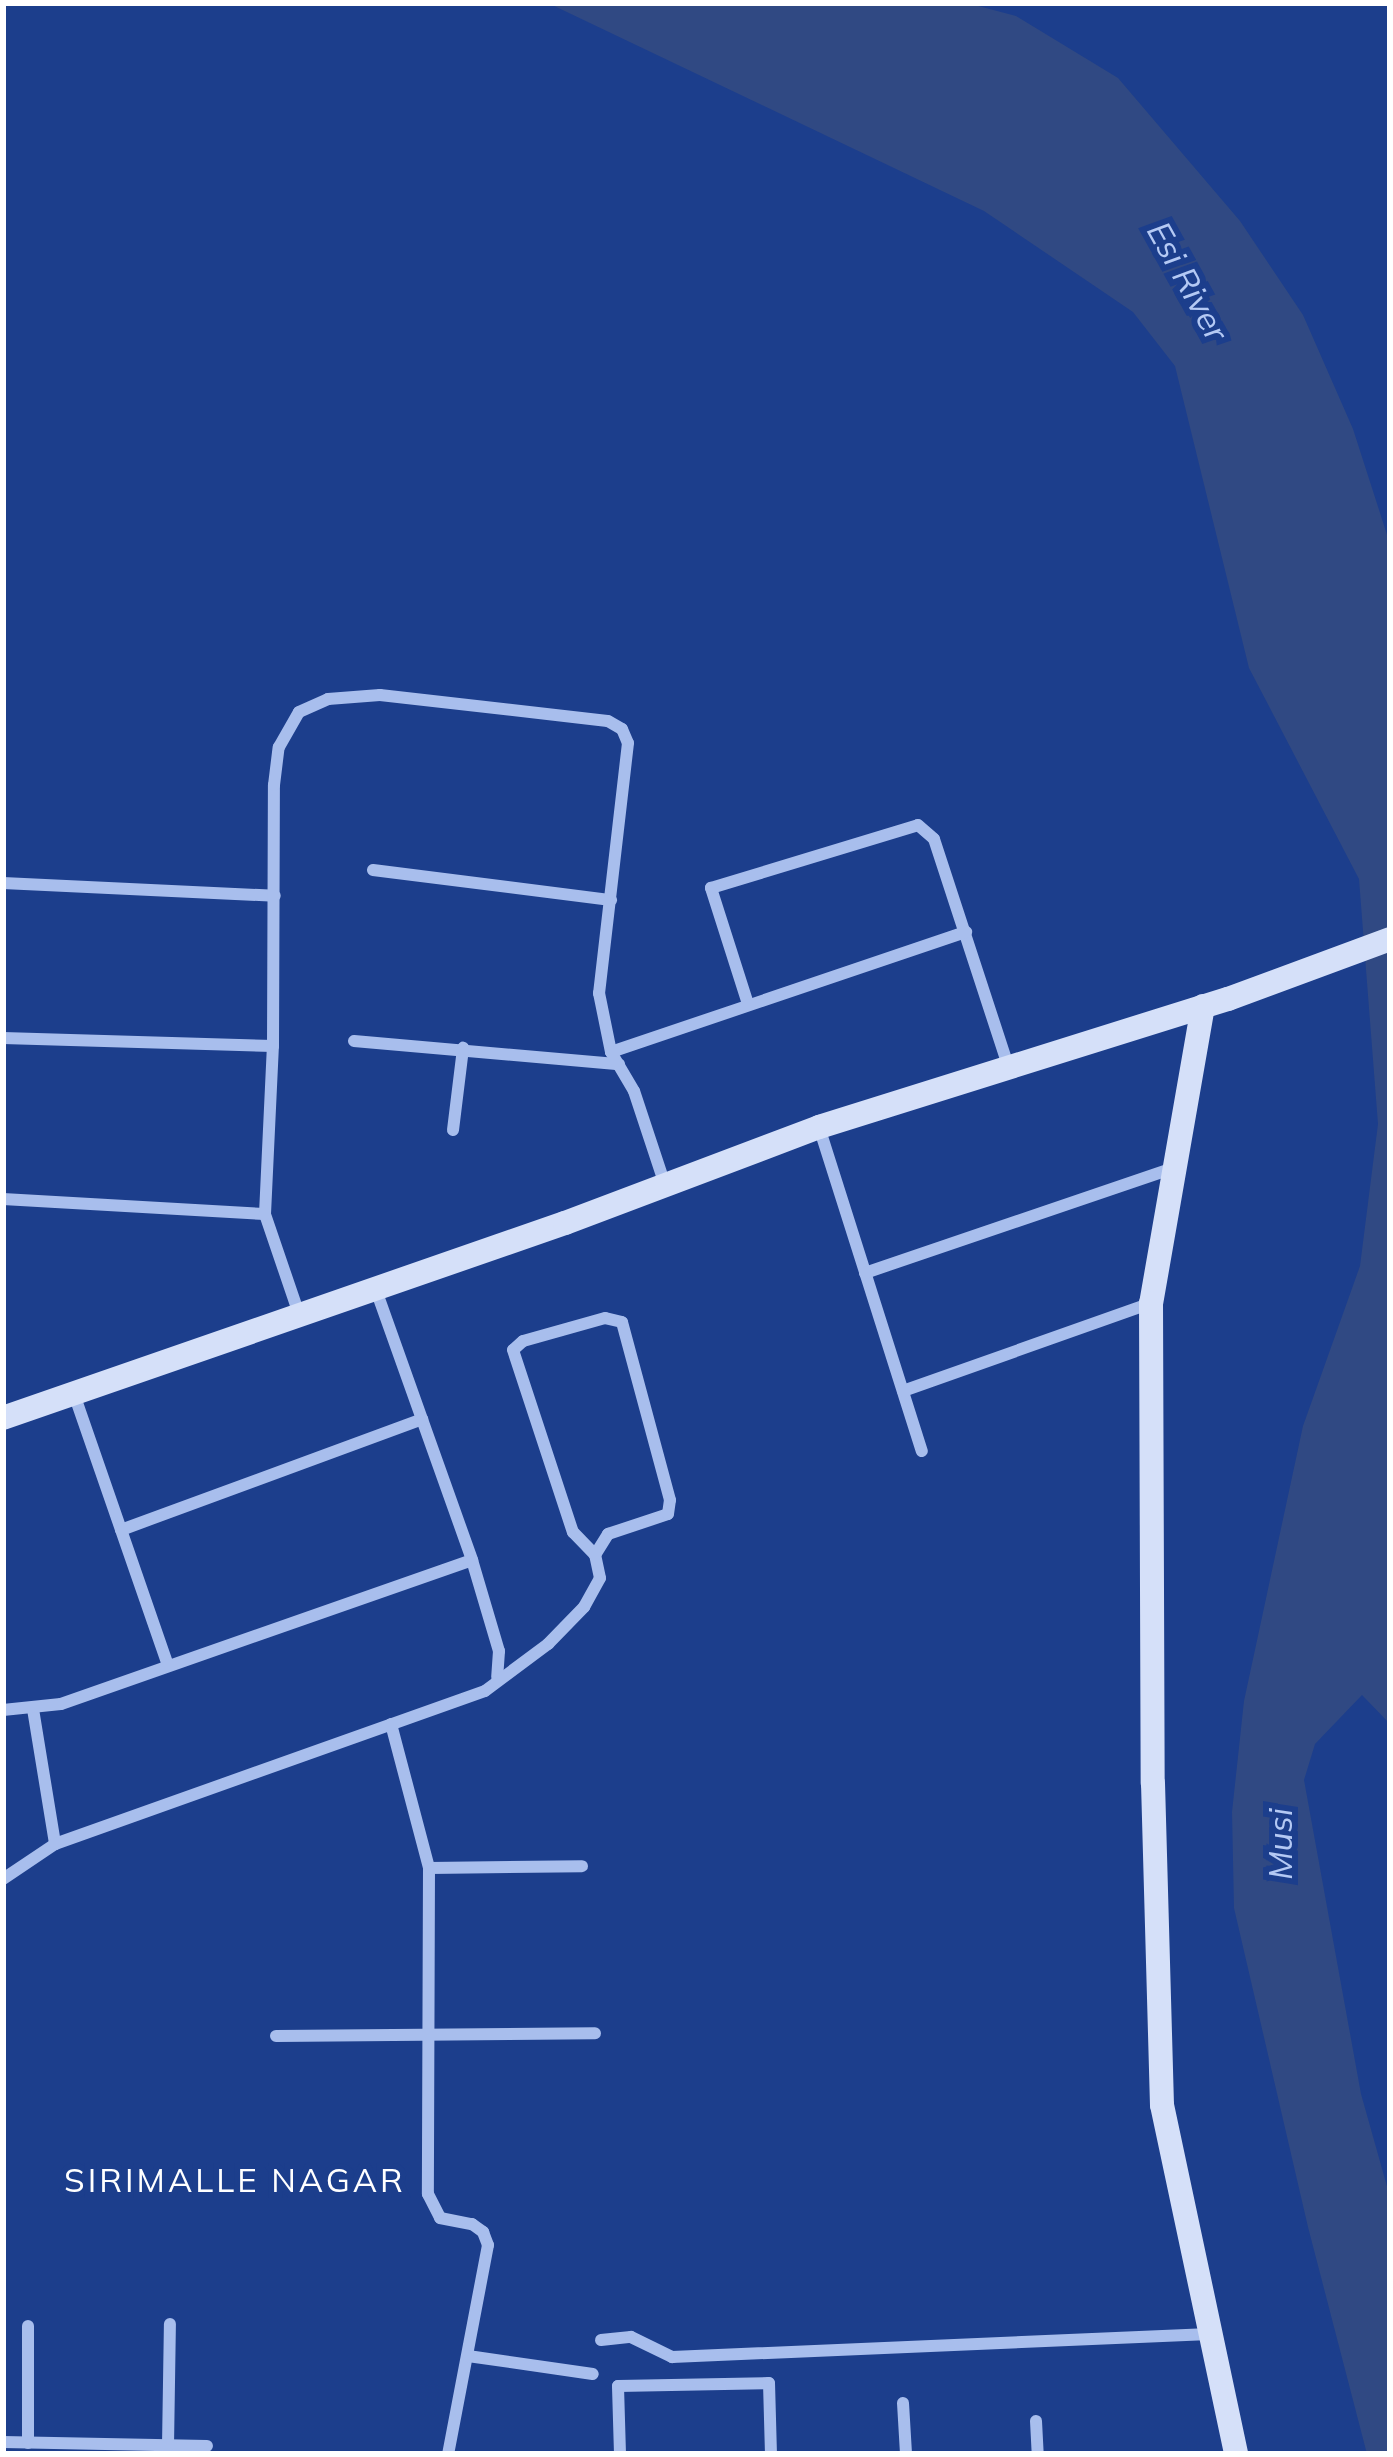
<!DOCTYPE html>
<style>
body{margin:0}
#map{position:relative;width:1393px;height:2457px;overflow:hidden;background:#1c3e8c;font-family:Mulish,sans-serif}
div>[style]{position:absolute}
.water>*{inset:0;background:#304983}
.street>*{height:12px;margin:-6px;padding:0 6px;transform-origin:6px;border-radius:6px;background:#a8beed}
.secondary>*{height:24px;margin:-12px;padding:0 12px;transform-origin:12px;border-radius:12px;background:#d5e0f9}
span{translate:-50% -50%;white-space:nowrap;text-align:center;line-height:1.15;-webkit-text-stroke:12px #1c3e8c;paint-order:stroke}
.water-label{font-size:33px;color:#b4c9f4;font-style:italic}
.neighbourhood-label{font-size:33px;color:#fff;letter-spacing:3px}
.frame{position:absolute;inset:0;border:6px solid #fff;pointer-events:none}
</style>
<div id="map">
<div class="water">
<i style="clip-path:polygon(548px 3px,967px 3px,1016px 16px,1118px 78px,1240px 221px,1303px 315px,1353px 429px,1390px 544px,1390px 1724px,1362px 1695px,1315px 1744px,1304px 1780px,1361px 2094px,1390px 2197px,1390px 2454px,1367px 2454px,1308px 2227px,1234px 1908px,1232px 1812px,1244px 1701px,1303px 1426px,1360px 1266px,1378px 1124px,1359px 879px,1249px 668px,1175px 366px,1133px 312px,984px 211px)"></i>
</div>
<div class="street">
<i style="left:373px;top:870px;width:240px;rotate:7.2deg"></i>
<i style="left:3px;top:883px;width:272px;rotate:2.7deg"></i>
<i style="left:748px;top:1004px;width:122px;rotate:-107.7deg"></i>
<i style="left:711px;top:888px;width:216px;rotate:-16.9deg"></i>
<i style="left:918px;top:825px;width:21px;rotate:41deg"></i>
<i style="left:934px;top:839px;width:239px;rotate:71.9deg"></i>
<i style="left:3px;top:1038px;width:270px;rotate:1.7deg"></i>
<i style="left:354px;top:1041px;width:266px;rotate:5deg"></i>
<i style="left:611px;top:1052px;width:375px;rotate:-18.7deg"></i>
<i style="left:819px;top:1127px;width:340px;rotate:72.4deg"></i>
<i style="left:453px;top:1130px;width:83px;rotate:-83deg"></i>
<i style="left:3px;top:1199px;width:262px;rotate:3.3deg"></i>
<i style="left:865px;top:1273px;width:329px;rotate:-18.8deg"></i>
<i style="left:376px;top:1290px;width:287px;rotate:70.4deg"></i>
<i style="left:472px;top:1560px;width:95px;rotate:73.5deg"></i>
<i style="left:499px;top:1651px;width:26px;rotate:94deg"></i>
<i style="left:300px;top:1317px;width:109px;rotate:-108.8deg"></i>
<i style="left:265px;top:1214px;width:168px;rotate:-87.3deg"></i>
<i style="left:273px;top:1046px;width:261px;rotate:-89.8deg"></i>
<i style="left:274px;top:785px;width:38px;rotate:-83deg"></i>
<i style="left:279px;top:747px;width:40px;rotate:-60.3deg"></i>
<i style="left:299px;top:712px;width:32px;rotate:-24deg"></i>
<i style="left:328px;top:699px;width:52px;rotate:-4.4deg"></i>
<i style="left:380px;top:695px;width:229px;rotate:6.5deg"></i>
<i style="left:608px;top:721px;width:16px;rotate:30deg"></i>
<i style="left:622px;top:729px;width:15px;rotate:67deg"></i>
<i style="left:628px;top:743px;width:252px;rotate:96.6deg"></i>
<i style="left:599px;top:993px;width:60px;rotate:78.5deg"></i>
<i style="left:611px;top:1052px;width:45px;rotate:59.5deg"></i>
<i style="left:634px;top:1091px;width:99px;rotate:71.7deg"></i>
<i style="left:903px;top:1391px;width:263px;rotate:-19.5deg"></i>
<i style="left:74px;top:1394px;width:284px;rotate:70.9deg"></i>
<i style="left:121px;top:1530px;width:321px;rotate:-20.2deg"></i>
<i style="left:33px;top:1709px;width:137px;rotate:80.7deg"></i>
<i style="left:3px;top:1710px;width:58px;rotate:-5.9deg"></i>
<i style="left:61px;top:1704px;width:435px;rotate:-19.3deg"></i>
<i style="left:391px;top:1724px;width:149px;rotate:75.2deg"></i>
<i style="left:429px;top:1868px;width:326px;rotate:90.2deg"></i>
<i style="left:428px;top:2194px;width:27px;rotate:63deg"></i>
<i style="left:440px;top:2218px;width:33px;rotate:11deg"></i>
<i style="left:472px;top:2224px;width:14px;rotate:36deg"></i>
<i style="left:483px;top:2232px;width:14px;rotate:69deg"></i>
<i style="left:488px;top:2245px;width:213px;rotate:100.8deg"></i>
<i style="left:429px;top:1868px;width:153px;rotate:-0.7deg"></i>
<i style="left:3px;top:1879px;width:63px;rotate:-33.9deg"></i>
<i style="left:55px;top:1844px;width:456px;rotate:-19.6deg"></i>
<i style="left:485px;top:1691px;width:79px;rotate:-36.7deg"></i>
<i style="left:548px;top:1644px;width:52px;rotate:-45.8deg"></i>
<i style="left:584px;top:1607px;width:33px;rotate:-61deg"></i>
<i style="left:600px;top:1578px;width:24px;rotate:-102deg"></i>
<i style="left:595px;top:1555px;width:25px;rotate:-58deg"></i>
<i style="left:608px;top:1534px;width:63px;rotate:-18.4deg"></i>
<i style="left:668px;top:1514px;width:14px;rotate:-82deg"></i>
<i style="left:670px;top:1500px;width:184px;rotate:-105.1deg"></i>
<i style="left:622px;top:1322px;width:17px;rotate:-167deg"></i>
<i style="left:605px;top:1318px;width:85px;rotate:164.3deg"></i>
<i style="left:523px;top:1341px;width:13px;rotate:138deg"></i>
<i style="left:513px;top:1350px;width:192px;rotate:71.8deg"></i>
<i style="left:573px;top:1532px;width:32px;rotate:46deg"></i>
<i style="left:276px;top:2036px;width:319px;rotate:-0.5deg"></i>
<i style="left:601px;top:2340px;width:30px;rotate:-6deg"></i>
<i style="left:631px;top:2337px;width:46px;rotate:26deg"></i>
<i style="left:672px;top:2357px;width:538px;rotate:-2.45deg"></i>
<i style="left:468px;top:2356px;width:126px;rotate:8.2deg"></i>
<i style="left:903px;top:2403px;width:51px;rotate:86.6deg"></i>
<i style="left:1036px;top:2421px;width:33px;rotate:87deg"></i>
<i style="left:3px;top:2442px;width:204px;rotate:1.1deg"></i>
<i style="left:28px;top:2443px;width:117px;rotate:-90deg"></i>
<i style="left:168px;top:2446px;width:122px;rotate:-89.1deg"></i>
<i style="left:620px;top:2454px;width:68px;rotate:-91.7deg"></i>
<i style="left:618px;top:2386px;width:151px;rotate:-1.1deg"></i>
<i style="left:769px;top:2383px;width:71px;rotate:88.4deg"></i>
</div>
<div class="secondary">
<i style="left:1203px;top:1006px;width:302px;rotate:99.9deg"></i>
<i style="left:1151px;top:1303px;width:480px;rotate:89.8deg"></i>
<i style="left:1153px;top:1783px;width:322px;rotate:88.4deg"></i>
<i style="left:1162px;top:2105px;width:357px;rotate:78deg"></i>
<i style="left:3px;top:1418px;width:595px;rotate:-19.14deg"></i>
<i style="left:565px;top:1223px;width:272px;rotate:-20.7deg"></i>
<i style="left:819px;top:1127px;width:429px;rotate:-17.4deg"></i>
<i style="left:1228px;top:999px;width:173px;rotate:-20.3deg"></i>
</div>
<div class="water-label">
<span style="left:1188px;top:281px;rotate:61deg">Esi River</span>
<span style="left:1280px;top:1844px;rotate:-90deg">Musi</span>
</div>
<div class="neighbourhood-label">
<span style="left:235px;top:2180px">SIRIMALLE NAGAR</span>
</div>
<div class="frame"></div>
</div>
